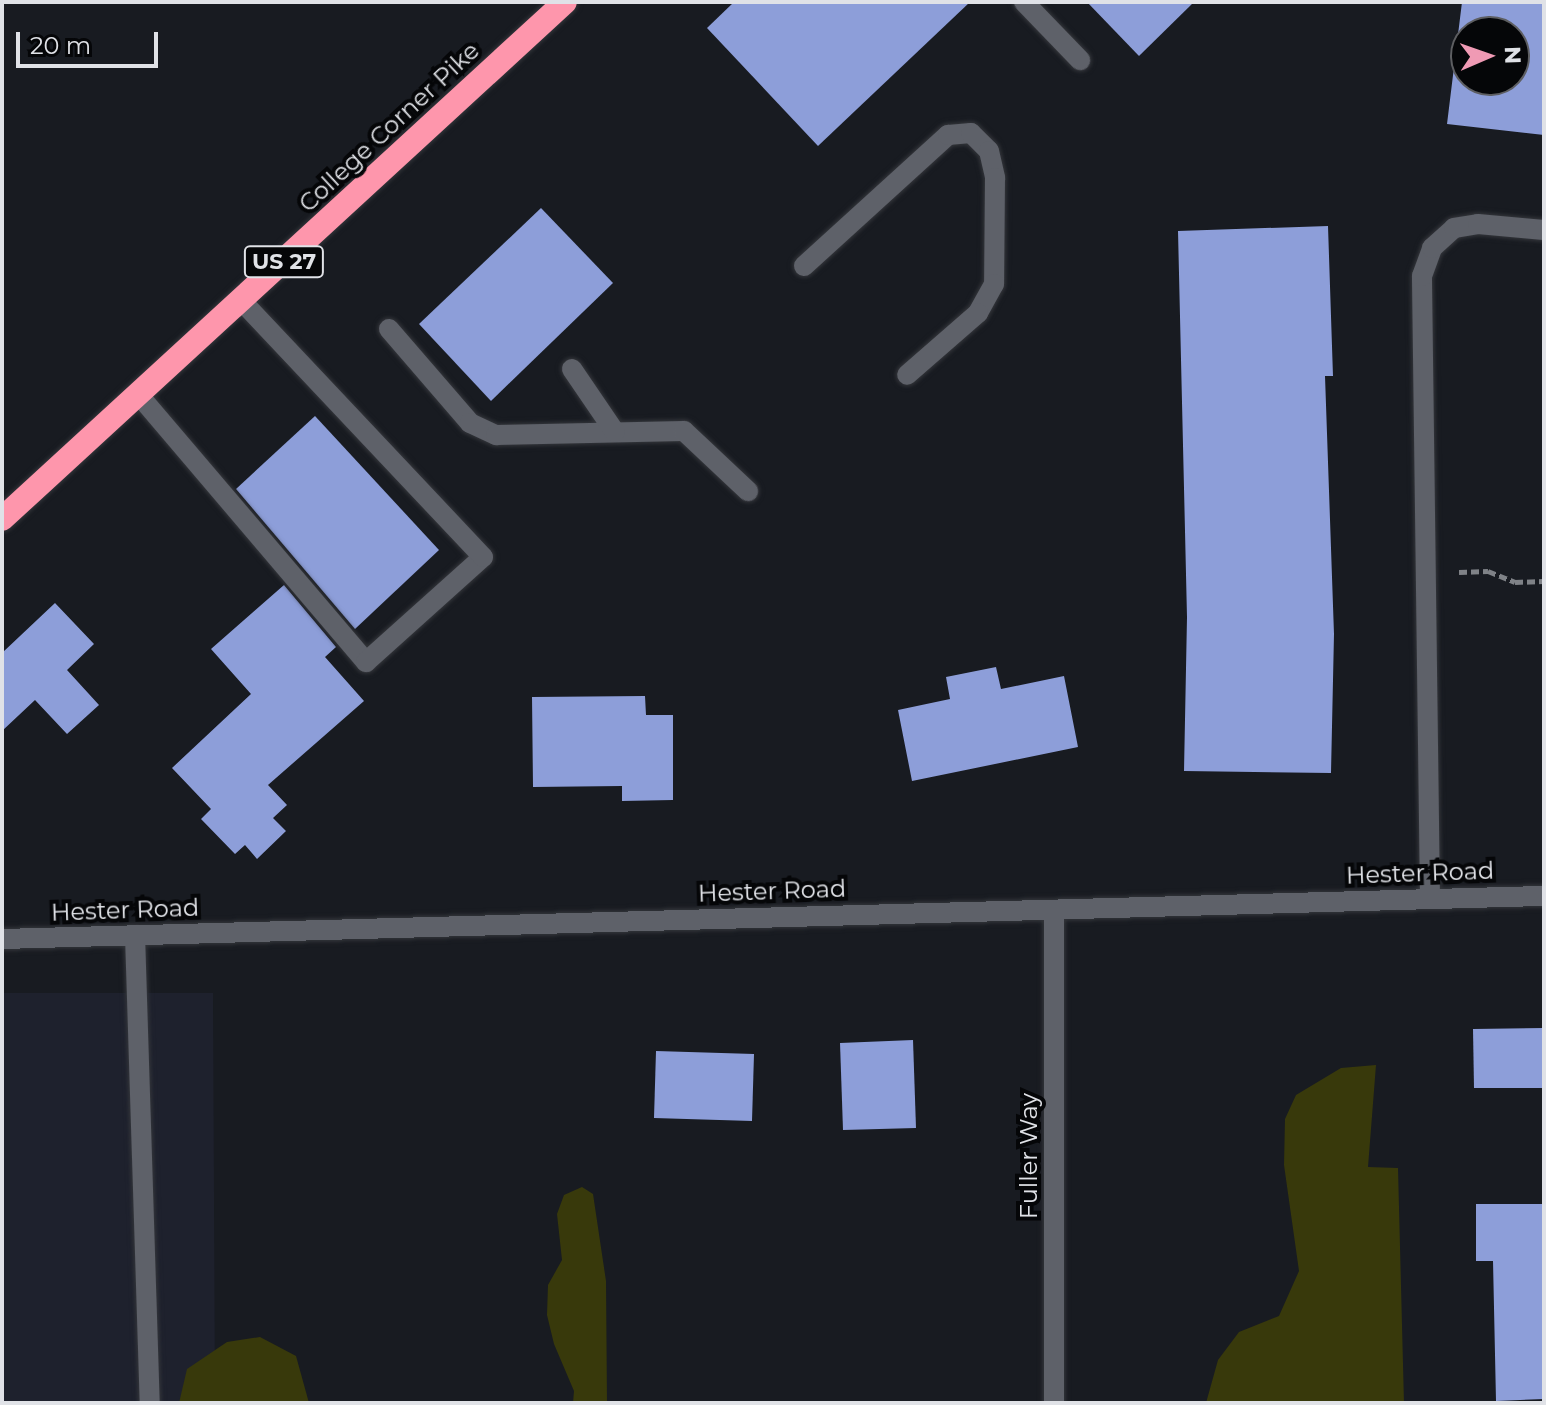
<!DOCTYPE html>
<style>
body{margin:0}
#map{position:relative;width:1546px;height:1405px;overflow:hidden;background:#181b21;font-family:Montserrat,sans-serif}
div>[style]{position:absolute}
.built>*{inset:0;background:#1e212d}
.green>*{inset:0;background:#38390b}
.building>*{inset:0;background:#8d9ed9}
.path>*{height:5px;margin-top:-2.5px;transform-origin:0;background:repeating-linear-gradient(90deg,#7f8287 0 8px,transparent 0 12px)}
.roads{filter:drop-shadow(0 0 2px #34363b) drop-shadow(0 0 2px #34363b)}
.lane>*{height:20px;margin:-10px;padding:0 10px;transform-origin:10px;border-radius:10px;background:#5e6169}
.street>*{height:20px;margin:-10px;padding:0 10px;transform-origin:10px;border-radius:10px;background:#5e6169}
.highway>*{height:24px;margin:-12px;padding:0 12px;transform-origin:12px;border-radius:12px;background:#fe96ac}
span{translate:-50% -50%;white-space:nowrap;text-align:center;line-height:1.15;-webkit-text-stroke:8px #050608;paint-order:stroke}
.shield-label span{padding:2px 6px;background:#050608;border:2px solid;border-radius:6px;-webkit-text-stroke-width:0}
.shield-label{font-size:22px;color:#e0e2e7;font-weight:700}
.street-label{font-size:24px;color:#e0e2e7}
.frame{position:absolute;inset:0;border:4px solid #e0e2e7;pointer-events:none}
.north{position:absolute;left:1450px;top:16px;width:80px;height:80px;box-sizing:border-box;background:#050608;border:2px solid #5d5e61;border-radius:50%;rotate:88deg;font-size:22px;font-weight:700;line-height:32px;text-align:center;color:#e0e2e7}
.north::after{content:'';display:block;margin:auto;width:28px;height:36px;background:#f09ab4;clip-path:polygon(50% 0,100% 100%,50% 72%,0 100%)}
.scale{position:absolute;left:16px;top:32px;width:142px;height:36px;box-sizing:border-box;border:4px solid #e0e2e7;border-top:0;padding-left:10px;font-size:24px;line-height:28px;white-space:nowrap;color:#e0e2e7;-webkit-text-stroke:6px #050608;paint-order:stroke}
</style>
<div id="map">
<div class="built">
<i style="clip-path:polygon(2px 993px,213px 993px,215px 1403px,2px 1403px)"></i>
</div>
<div class="green">
<i style="clip-path:polygon(1376px 1065px,1368px 1167px,1398px 1168px,1404px 1403px,1206px 1403px,1218px 1360px,1239px 1332px,1279px 1316px,1299px 1271px,1284px 1165px,1285px 1119px,1296px 1095px,1341px 1068px)"></i>
<i style="clip-path:polygon(582px 1187px,593px 1194px,606px 1281px,607px 1403px,573px 1403px,574px 1391px,554px 1344px,547px 1315px,548px 1285px,562px 1260px,557px 1214px,564px 1195px)"></i>
<i style="clip-path:polygon(260px 1337px,296px 1356px,309px 1403px,179px 1403px,187px 1369px,227px 1342px)"></i>
</div>
<div class="building">
<i style="clip-path:polygon(734px 2px,970px 2px,818px 146px,707px 28px)"></i>
<i style="clip-path:polygon(1087px 2px,1194px 2px,1139px 56px)"></i>
<i style="clip-path:polygon(evenodd,1462px 2px,1544px 2px,1544px 135px,1447px 124px,1462px 2px,1466px 32px,1514px 32px,1514px 80px,1466px 80px,1466px 32px)"></i>
<i style="clip-path:polygon(541px 208px,613px 283px,491px 401px,419px 324px)"></i>
<i style="clip-path:polygon(1328px 226px,1333px 376px,1325px 376px,1334px 634px,1331px 773px,1184px 771px,1187px 617px,1178px 231px)"></i>
<i style="clip-path:polygon(315px 416px,439px 550px,355px 629px,236px 489px)"></i>
<i style="clip-path:polygon(284px 585px,336px 647px,325px 657px,364px 701px,268px 785px,287px 805px,273px 818px,286px 831px,257px 859px,245px 845px,235px 854px,201px 819px,211px 809px,172px 768px,251px 694px,211px 649px)"></i>
<i style="clip-path:polygon(55px 603px,94px 644px,67px 670px,99px 705px,67px 734px,35px 700px,2px 731px,2px 653px)"></i>
<i style="clip-path:polygon(996px 667px,1001px 689px,1064px 676px,1078px 747px,912px 781px,898px 710px,950px 699px,946px 677px)"></i>
<i style="clip-path:polygon(645px 696px,646px 715px,673px 715px,673px 800px,622px 801px,622px 786px,533px 787px,532px 697px)"></i>
<i style="clip-path:polygon(1544px 1028px,1544px 1088px,1474px 1088px,1473px 1029px)"></i>
<i style="clip-path:polygon(913px 1040px,916px 1128px,843px 1130px,840px 1043px)"></i>
<i style="clip-path:polygon(656px 1051px,754px 1054px,752px 1121px,654px 1118px)"></i>
<i style="clip-path:polygon(1476px 1204px,1544px 1204px,1544px 1399px,1496px 1401px,1493px 1261px,1476px 1261px)"></i>
</div>
<div class="path">
<i style="left:1459px;top:572px;width:29px;rotate:-2deg"></i>
<i style="left:1488px;top:571px;width:29px;rotate:22deg"></i>
<i style="left:1515px;top:582px;width:29px;rotate:-2deg"></i>
</div>
<div class="roads">
<div class="lane">
<i style="left:1024px;top:2px;width:81px;rotate:46deg"></i>
<i style="left:804px;top:266px;width:195px;rotate:-42.3deg"></i>
<i style="left:948px;top:135px;width:23px;rotate:-5deg"></i>
<i style="left:971px;top:133px;width:25px;rotate:45deg"></i>
<i style="left:989px;top:151px;width:28px;rotate:77deg"></i>
<i style="left:995px;top:178px;width:106px;rotate:90.5deg"></i>
<i style="left:994px;top:284px;width:33px;rotate:119deg"></i>
<i style="left:978px;top:313px;width:94px;rotate:138.9deg"></i>
<i style="left:389px;top:329px;width:124px;rotate:49.2deg"></i>
<i style="left:470px;top:423px;width:29px;rotate:25deg"></i>
<i style="left:496px;top:435px;width:188px;rotate:-1.2deg"></i>
<i style="left:684px;top:431px;width:88px;rotate:43.2deg"></i>
<i style="left:572px;top:369px;width:76px;rotate:55.7deg"></i>
<i style="left:138px;top:394px;width:352px;rotate:49.6deg"></i>
<i style="left:366px;top:662px;width:157px;rotate:-41.9deg"></i>
<i style="left:483px;top:557px;width:353px;rotate:-133.3deg"></i>
<i style="left:1430px;top:899px;width:623px;rotate:-90.74deg"></i>
<i style="left:1422px;top:276px;width:30px;rotate:-70deg"></i>
<i style="left:1432px;top:248px;width:30px;rotate:-42deg"></i>
<i style="left:1454px;top:228px;width:24px;rotate:-9deg"></i>
<i style="left:1478px;top:224px;width:66px;rotate:5.2deg"></i>
<i style="left:135px;top:935px;width:468px;rotate:88.2deg"></i>
</div>
<div class="street">
<i style="left:2px;top:939px;width:1543px;rotate:-1.6deg"></i>
<i style="left:1054px;top:1403px;width:493px;rotate:-90deg"></i>
</div>
<div class="highway">
<i style="left:2px;top:519px;width:764px;rotate:-42.56deg"></i>
</div>
</div>
<div class="shield-label">
<span style="left:284px;top:262px">US 27</span>
</div>
<div class="street-label">
<span style="left:389px;top:127px;rotate:-43deg">College Corner Pike</span>
<span style="left:1420px;top:873px;rotate:-2deg">Hester Road</span>
<span style="left:772px;top:891px;rotate:-2deg">Hester Road</span>
<span style="left:125px;top:910px;rotate:-2deg">Hester Road</span>
<span style="left:1029px;top:1156px;rotate:-90deg">Fuller Way</span>
</div>
<div class="frame"></div>
<div class="north">N</div>
<div class="scale">20 m</div>
</div>
